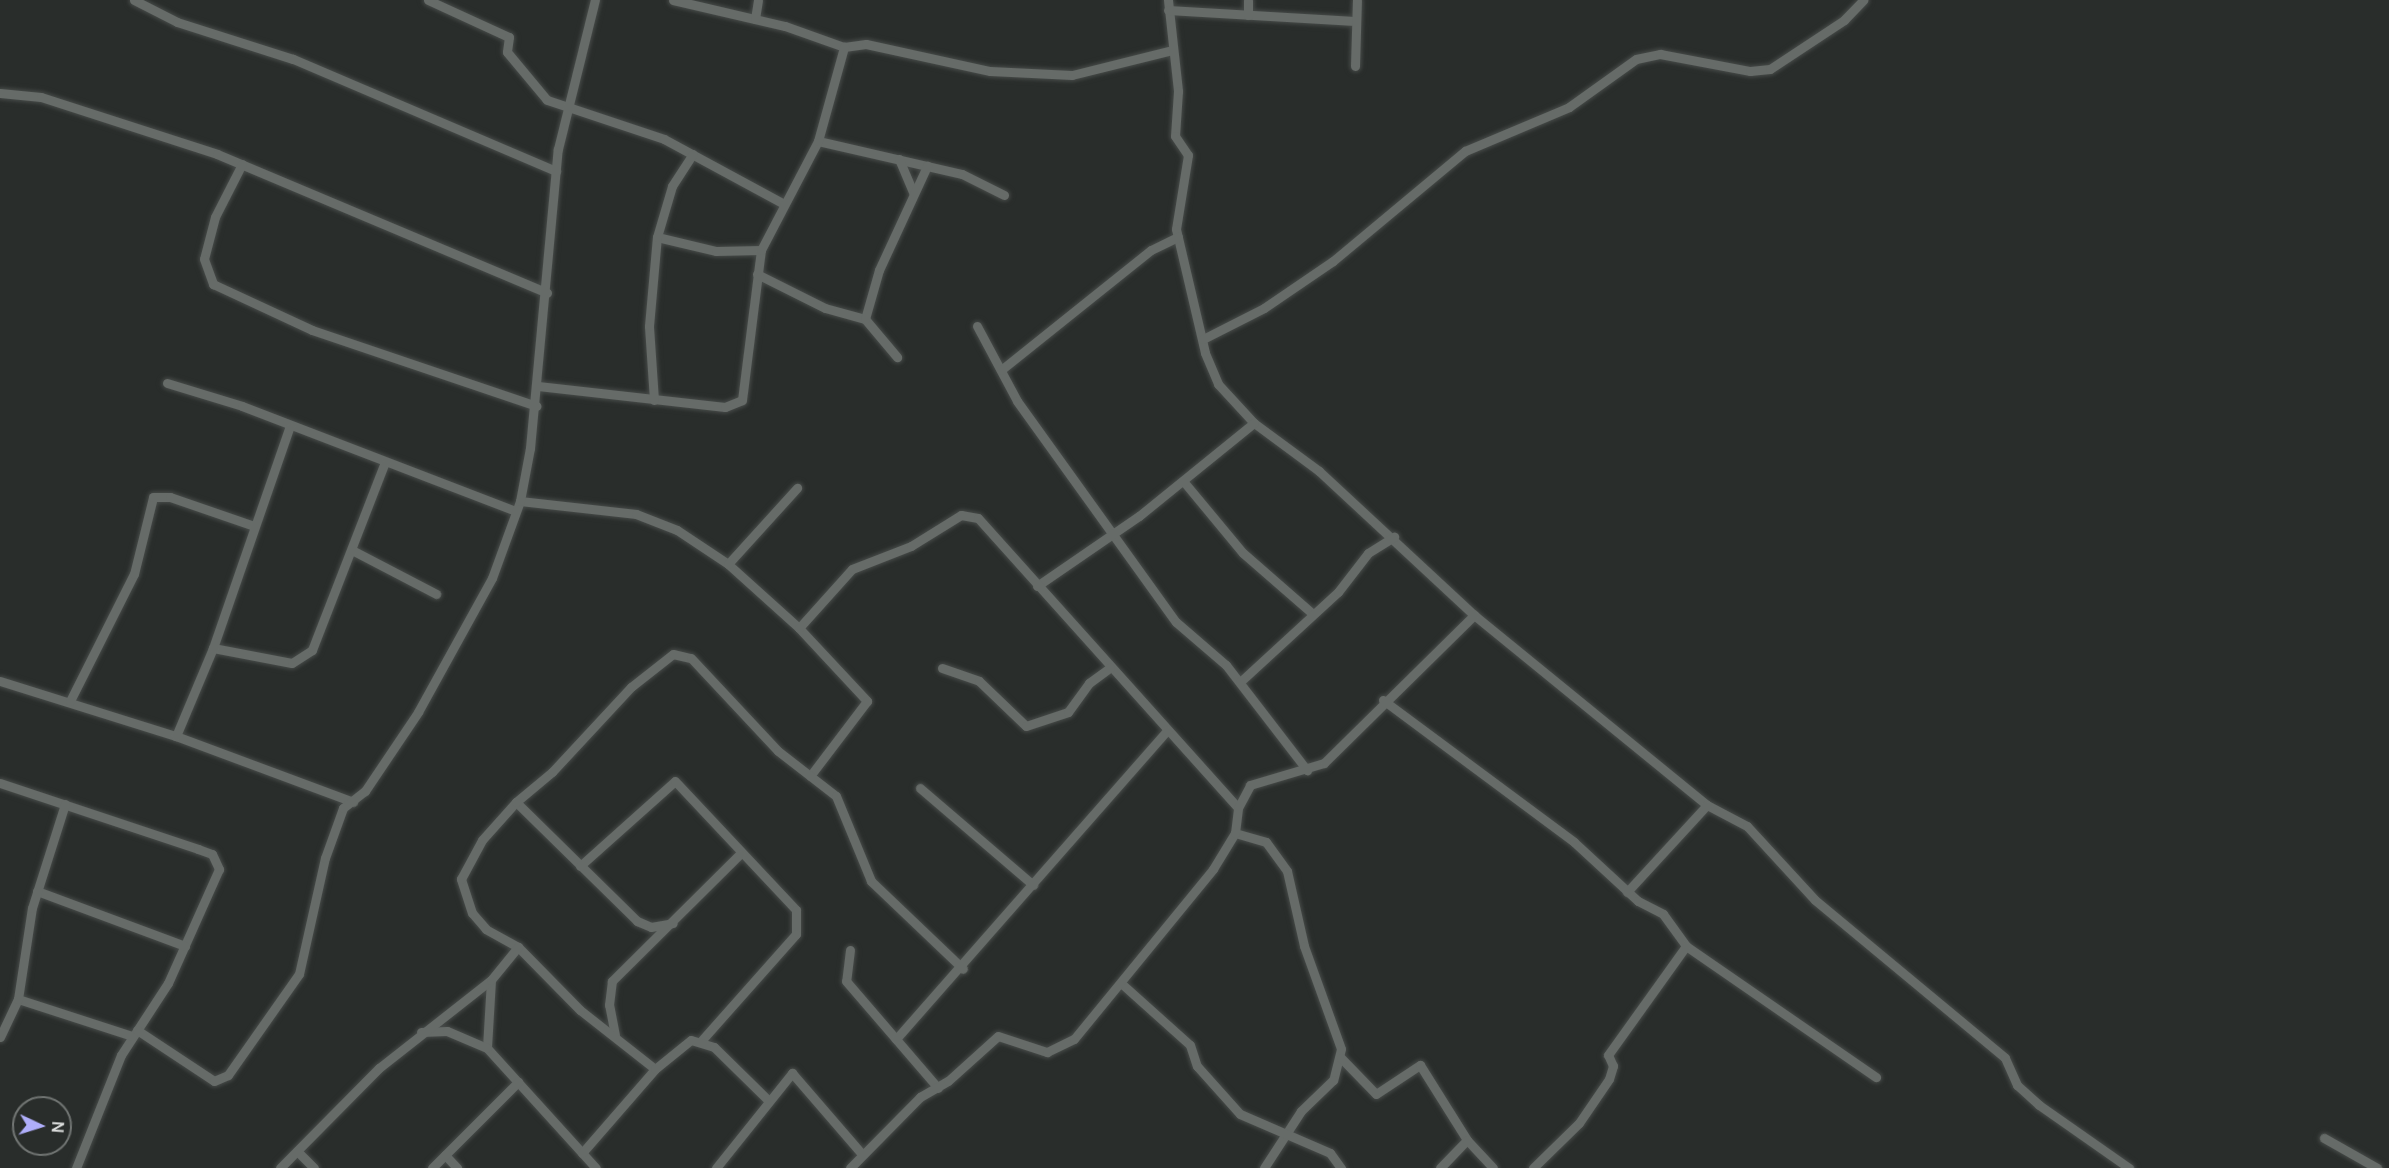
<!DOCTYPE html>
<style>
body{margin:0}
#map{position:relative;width:2389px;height:1168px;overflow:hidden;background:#292d2b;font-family:Manrope,sans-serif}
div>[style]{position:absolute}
.roads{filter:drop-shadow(0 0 2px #474b49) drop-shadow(0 0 2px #474b49)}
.minor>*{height:9px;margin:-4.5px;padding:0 4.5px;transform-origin:4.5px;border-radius:4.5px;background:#666b68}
span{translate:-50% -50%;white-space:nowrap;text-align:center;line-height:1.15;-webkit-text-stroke:5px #292d2b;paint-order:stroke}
.north{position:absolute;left:12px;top:1096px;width:60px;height:60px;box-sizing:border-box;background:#292d2b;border:2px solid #717573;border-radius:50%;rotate:94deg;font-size:16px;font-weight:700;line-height:24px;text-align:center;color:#dee0df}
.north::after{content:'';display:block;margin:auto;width:21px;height:27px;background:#afaefa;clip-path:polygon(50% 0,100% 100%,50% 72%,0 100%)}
</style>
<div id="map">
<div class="roads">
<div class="minor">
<i style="left:134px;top:0;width:48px;rotate:27.1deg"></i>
<i style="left:177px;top:22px;width:122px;rotate:17.7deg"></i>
<i style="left:293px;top:59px;width:286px;rotate:23.1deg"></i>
<i style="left:428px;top:0;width:89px;rotate:24.6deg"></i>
<i style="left:509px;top:37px;width:15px;rotate:98deg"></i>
<i style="left:507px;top:52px;width:62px;rotate:50.2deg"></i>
<i style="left:547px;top:100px;width:123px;rotate:18.4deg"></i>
<i style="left:664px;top:139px;width:136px;rotate:28.4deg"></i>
<i style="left:673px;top:0;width:115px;rotate:13.1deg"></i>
<i style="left:785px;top:26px;width:63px;rotate:19.6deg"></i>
<i style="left:844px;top:47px;width:22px;rotate:-8deg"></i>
<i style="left:866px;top:44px;width:127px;rotate:12.3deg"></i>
<i style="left:990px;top:71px;width:82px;rotate:2.8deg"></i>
<i style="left:1072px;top:75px;width:103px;rotate:-14deg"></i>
<i style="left:1168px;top:0;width:92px;rotate:83.7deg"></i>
<i style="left:1178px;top:91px;width:45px;rotate:93.8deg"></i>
<i style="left:1175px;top:136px;width:23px;rotate:56deg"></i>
<i style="left:1188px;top:155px;width:75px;rotate:99.2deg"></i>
<i style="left:1176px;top:229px;width:127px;rotate:76.8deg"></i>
<i style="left:1205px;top:353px;width:34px;rotate:67deg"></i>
<i style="left:1218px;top:384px;width:53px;rotate:47.3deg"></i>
<i style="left:1254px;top:423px;width:81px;rotate:36.4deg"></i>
<i style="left:1319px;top:471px;width:212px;rotate:42.9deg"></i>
<i style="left:1474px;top:615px;width:301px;rotate:39.2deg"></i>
<i style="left:1707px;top:805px;width:45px;rotate:27.7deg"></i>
<i style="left:1747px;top:826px;width:100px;rotate:47.4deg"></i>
<i style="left:1815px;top:900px;width:247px;rotate:39.7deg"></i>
<i style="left:2005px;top:1058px;width:30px;rotate:66deg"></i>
<i style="left:2017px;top:1085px;width:30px;rotate:42deg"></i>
<i style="left:2039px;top:1105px;width:110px;rotate:35deg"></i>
<i style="left:1168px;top:10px;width:187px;rotate:3.4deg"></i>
<i style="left:1248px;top:15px;width:15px;rotate:-90deg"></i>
<i style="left:755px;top:19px;width:19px;rotate:-81deg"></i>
<i style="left:1355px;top:66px;width:66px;rotate:-88.3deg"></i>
<i style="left:0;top:93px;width:41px;rotate:5.6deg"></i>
<i style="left:41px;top:97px;width:185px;rotate:17.9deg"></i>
<i style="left:217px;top:154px;width:358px;rotate:22.8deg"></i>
<i style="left:818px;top:141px;width:148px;rotate:12.9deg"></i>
<i style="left:962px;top:174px;width:47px;rotate:26.6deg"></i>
<i style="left:899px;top:159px;width:36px;rotate:67deg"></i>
<i style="left:242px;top:164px;width:59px;rotate:117deg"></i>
<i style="left:215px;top:217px;width:43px;rotate:104.7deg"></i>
<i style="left:204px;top:259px;width:27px;rotate:70deg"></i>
<i style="left:213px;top:284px;width:109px;rotate:24.9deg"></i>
<i style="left:312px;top:330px;width:237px;rotate:18.7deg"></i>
<i style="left:657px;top:237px;width:61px;rotate:13.3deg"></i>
<i style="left:716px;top:251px;width:45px;rotate:-1.3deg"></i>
<i style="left:757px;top:274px;width:76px;rotate:26.6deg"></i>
<i style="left:825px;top:308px;width:41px;rotate:15.4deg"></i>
<i style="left:865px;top:319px;width:50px;rotate:49.9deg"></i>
<i style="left:865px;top:319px;width:51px;rotate:-74.1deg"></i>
<i style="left:879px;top:270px;width:115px;rotate:-65.2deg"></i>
<i style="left:977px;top:326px;width:85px;rotate:61.9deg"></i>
<i style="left:1017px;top:401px;width:272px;rotate:54.3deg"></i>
<i style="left:1176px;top:622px;width:66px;rotate:40.7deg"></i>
<i style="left:1226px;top:665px;width:133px;rotate:52.4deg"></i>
<i style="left:1203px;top:339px;width:68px;rotate:-26.9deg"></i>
<i style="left:1264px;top:308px;width:83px;rotate:-34.3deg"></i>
<i style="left:1333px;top:261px;width:172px;rotate:-39.8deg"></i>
<i style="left:1465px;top:151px;width:113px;rotate:-22.9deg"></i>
<i style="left:1569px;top:107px;width:82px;rotate:-35.6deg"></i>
<i style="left:1636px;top:59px;width:25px;rotate:-12deg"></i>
<i style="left:1660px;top:54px;width:92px;rotate:10.7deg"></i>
<i style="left:1750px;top:71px;width:20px;rotate:-6deg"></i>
<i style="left:1770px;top:69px;width:89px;rotate:-33.5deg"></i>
<i style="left:1844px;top:20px;width:28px;rotate:-46deg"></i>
<i style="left:1001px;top:370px;width:192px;rotate:-38.7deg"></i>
<i style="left:1151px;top:250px;width:30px;rotate:-26deg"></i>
<i style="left:167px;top:383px;width:78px;rotate:17deg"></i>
<i style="left:242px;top:406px;width:292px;rotate:21deg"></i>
<i style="left:538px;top:386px;width:188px;rotate:6.4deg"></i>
<i style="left:725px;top:407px;width:18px;rotate:-22deg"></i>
<i style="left:742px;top:400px;width:151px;rotate:-82.8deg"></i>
<i style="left:761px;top:250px;width:123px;rotate:-62.4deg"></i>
<i style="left:818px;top:141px;width:98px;rotate:-74.5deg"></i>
<i style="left:654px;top:400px;width:74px;rotate:-93.9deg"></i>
<i style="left:649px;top:326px;width:89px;rotate:-84.9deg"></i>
<i style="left:657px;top:237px;width:53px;rotate:-73.6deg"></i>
<i style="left:672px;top:186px;width:38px;rotate:-57deg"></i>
<i style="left:1184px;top:482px;width:92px;rotate:50.3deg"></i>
<i style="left:1243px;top:553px;width:93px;rotate:41.1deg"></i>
<i style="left:520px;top:501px;width:117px;rotate:6.4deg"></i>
<i style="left:636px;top:514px;width:44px;rotate:21.3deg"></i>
<i style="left:677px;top:530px;width:61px;rotate:33.7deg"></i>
<i style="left:728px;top:564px;width:96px;rotate:42deg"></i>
<i style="left:799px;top:628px;width:100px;rotate:47deg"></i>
<i style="left:867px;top:701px;width:94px;rotate:127.2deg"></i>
<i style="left:352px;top:550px;width:95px;rotate:27.6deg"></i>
<i style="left:728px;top:564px;width:103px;rotate:-47.8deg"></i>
<i style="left:1037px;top:586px;width:124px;rotate:-34.5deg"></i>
<i style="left:1139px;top:516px;width:148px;rotate:-39deg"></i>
<i style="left:799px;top:628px;width:79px;rotate:-48.1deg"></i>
<i style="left:852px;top:569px;width:63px;rotate:-21.3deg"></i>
<i style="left:911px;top:546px;width:59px;rotate:-31.8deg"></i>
<i style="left:961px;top:515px;width:17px;rotate:10deg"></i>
<i style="left:978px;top:518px;width:389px;rotate:48.1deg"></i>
<i style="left:213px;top:648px;width:80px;rotate:10.8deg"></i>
<i style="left:292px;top:663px;width:24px;rotate:-33deg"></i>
<i style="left:312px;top:650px;width:199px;rotate:-68.8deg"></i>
<i style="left:942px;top:668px;width:39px;rotate:19deg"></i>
<i style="left:979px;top:681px;width:65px;rotate:43.8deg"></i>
<i style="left:1026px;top:726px;width:44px;rotate:-18.4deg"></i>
<i style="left:1068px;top:712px;width:36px;rotate:-54deg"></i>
<i style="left:1089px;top:683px;width:26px;rotate:-36deg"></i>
<i style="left:0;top:681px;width:184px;rotate:17.4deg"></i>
<i style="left:176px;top:736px;width:189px;rotate:20.4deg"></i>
<i style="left:1240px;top:682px;width:133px;rotate:-42.6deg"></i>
<i style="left:1338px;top:592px;width:49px;rotate:-52.4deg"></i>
<i style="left:1368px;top:553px;width:31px;rotate:-32deg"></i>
<i style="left:1383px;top:700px;width:238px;rotate:36.6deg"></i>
<i style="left:1574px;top:842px;width:87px;rotate:42.7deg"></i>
<i style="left:1638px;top:901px;width:28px;rotate:27deg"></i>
<i style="left:1663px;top:914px;width:39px;rotate:54deg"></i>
<i style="left:1686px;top:946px;width:231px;rotate:34.6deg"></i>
<i style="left:70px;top:701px;width:142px;rotate:-63.3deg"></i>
<i style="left:134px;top:574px;width:79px;rotate:-76.1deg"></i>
<i style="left:153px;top:497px;width:17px"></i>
<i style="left:170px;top:497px;width:89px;rotate:19deg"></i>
<i style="left:176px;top:736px;width:95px;rotate:-67.2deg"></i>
<i style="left:213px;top:648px;width:233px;rotate:-70.9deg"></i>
<i style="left:0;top:783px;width:209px;rotate:18.4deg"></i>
<i style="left:198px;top:849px;width:15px;rotate:20deg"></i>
<i style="left:212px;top:854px;width:17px;rotate:65deg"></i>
<i style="left:219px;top:869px;width:125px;rotate:114.1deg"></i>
<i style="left:168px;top:983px;width:86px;rotate:123.1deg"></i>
<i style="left:121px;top:1055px;width:122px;rotate:111.7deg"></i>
<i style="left:920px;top:788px;width:149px;rotate:40.6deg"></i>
<i style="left:516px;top:802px;width:170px;rotate:44.5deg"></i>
<i style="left:637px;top:921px;width:15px;rotate:23deg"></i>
<i style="left:651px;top:927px;width:22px;rotate:-10deg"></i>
<i style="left:1235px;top:833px;width:32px;rotate:16deg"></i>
<i style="left:1266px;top:842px;width:36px;rotate:54deg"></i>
<i style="left:1287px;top:871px;width:77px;rotate:77.2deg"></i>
<i style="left:1304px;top:946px;width:109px;rotate:70.2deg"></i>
<i style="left:1341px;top:1049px;width:32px;rotate:104deg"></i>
<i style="left:1333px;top:1080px;width:45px;rotate:135.9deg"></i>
<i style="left:1301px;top:1111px;width:68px;rotate:123deg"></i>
<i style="left:580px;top:866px;width:127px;rotate:-41.8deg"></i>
<i style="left:675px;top:781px;width:177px;rotate:46.8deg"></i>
<i style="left:796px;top:910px;width:24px;rotate:90deg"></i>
<i style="left:796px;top:934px;width:143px;rotate:131.6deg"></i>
<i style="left:37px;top:891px;width:158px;rotate:20.4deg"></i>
<i style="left:1627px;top:892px;width:118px;rotate:-47.4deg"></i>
<i style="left:850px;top:950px;width:31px;rotate:97deg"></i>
<i style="left:846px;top:981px;width:141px;rotate:49.3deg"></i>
<i style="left:491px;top:980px;width:68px;rotate:93.4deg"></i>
<i style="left:487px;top:1048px;width:162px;rotate:47.8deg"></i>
<i style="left:1122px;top:984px;width:91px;rotate:41.9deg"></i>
<i style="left:1190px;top:1045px;width:22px;rotate:72deg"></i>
<i style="left:1197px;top:1066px;width:64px;rotate:48.1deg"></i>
<i style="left:1240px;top:1114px;width:98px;rotate:23.4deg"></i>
<i style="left:1330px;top:1153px;width:19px;rotate:54deg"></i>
<i style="left:18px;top:999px;width:120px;rotate:18deg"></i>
<i style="left:137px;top:1030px;width:92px;rotate:33.5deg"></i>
<i style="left:214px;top:1081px;width:15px;rotate:-23deg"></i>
<i style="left:228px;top:1075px;width:123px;rotate:-54.9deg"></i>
<i style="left:299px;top:974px;width:119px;rotate:-77.4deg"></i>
<i style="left:325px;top:858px;width:53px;rotate:-70.2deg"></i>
<i style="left:343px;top:808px;width:28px;rotate:-38deg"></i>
<i style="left:365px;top:791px;width:95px;rotate:-56.1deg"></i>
<i style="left:418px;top:712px;width:153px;rotate:-61.1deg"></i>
<i style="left:492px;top:578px;width:82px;rotate:-70deg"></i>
<i style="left:520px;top:501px;width:54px;rotate:-79.3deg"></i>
<i style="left:530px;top:448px;width:300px;rotate:-84.7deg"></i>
<i style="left:558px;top:149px;width:154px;rotate:-76.1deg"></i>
<i style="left:421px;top:1032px;width:26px;rotate:-2deg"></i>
<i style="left:447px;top:1031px;width:43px;rotate:23deg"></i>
<i style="left:615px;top:1035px;width:31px;rotate:-101deg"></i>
<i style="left:609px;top:1005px;width:24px;rotate:-83deg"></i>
<i style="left:612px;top:981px;width:180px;rotate:-44.8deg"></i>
<i style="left:0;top:1037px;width:42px;rotate:-64.7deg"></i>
<i style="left:18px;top:999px;width:92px;rotate:-81.3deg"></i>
<i style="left:32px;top:908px;width:109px;rotate:-72.4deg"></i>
<i style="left:896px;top:1039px;width:410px;rotate:-48.7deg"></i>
<i style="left:1341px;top:1058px;width:50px;rotate:45.8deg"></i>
<i style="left:1376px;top:1094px;width:53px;rotate:-33.4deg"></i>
<i style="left:1420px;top:1065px;width:89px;rotate:57.9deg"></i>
<i style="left:1467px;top:1140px;width:38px;rotate:47deg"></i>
<i style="left:655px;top:1069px;width:95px;rotate:-141.8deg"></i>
<i style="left:580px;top:1010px;width:88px;rotate:-134.5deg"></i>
<i style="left:518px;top:947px;width:37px;rotate:-151deg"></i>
<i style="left:486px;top:929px;width:21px;rotate:-131deg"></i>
<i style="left:472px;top:913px;width:36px;rotate:-108deg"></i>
<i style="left:461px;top:879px;width:44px;rotate:-61.7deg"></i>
<i style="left:482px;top:840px;width:51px;rotate:-48.2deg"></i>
<i style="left:516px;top:802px;width:47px;rotate:-39.8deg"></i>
<i style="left:552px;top:772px;width:116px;rotate:-47.1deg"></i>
<i style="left:631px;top:687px;width:53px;rotate:-38.2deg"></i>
<i style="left:673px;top:654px;width:18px;rotate:13deg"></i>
<i style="left:691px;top:658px;width:127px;rotate:46.9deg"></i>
<i style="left:778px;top:751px;width:73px;rotate:37.8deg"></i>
<i style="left:836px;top:796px;width:92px;rotate:67.6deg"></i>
<i style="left:871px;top:881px;width:127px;rotate:43.7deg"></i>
<i style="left:2324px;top:1138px;width:61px;rotate:29.5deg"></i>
<i style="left:297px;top:1151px;width:24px;rotate:45deg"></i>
<i style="left:582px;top:1153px;width:111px;rotate:-49deg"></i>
<i style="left:655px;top:1069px;width:46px;rotate:-38.9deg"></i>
<i style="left:691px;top:1040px;width:24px;rotate:17deg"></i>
<i style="left:714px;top:1047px;width:76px;rotate:44.5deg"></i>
<i style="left:445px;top:1155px;width:18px;rotate:47deg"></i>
<i style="left:280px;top:1168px;width:141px;rotate:-45.3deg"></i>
<i style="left:379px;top:1068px;width:142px;rotate:-38.2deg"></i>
<i style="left:491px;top:980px;width:43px;rotate:-50.7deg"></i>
<i style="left:432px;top:1168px;width:122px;rotate:-45deg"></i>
<i style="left:716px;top:1168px;width:122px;rotate:-51.3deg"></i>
<i style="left:792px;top:1073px;width:107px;rotate:49.2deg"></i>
<i style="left:850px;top:1168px;width:100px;rotate:-45.4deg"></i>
<i style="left:920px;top:1097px;width:32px;rotate:-30deg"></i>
<i style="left:948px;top:1081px;width:67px;rotate:-42deg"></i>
<i style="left:998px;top:1036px;width:52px;rotate:18.1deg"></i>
<i style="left:1047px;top:1052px;width:30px;rotate:-26deg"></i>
<i style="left:1074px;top:1039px;width:220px;rotate:-50.7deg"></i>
<i style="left:1213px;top:869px;width:42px;rotate:-58.6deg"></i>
<i style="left:1235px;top:833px;width:25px;rotate:-83deg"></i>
<i style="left:1238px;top:808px;width:26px;rotate:-62deg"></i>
<i style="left:1250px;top:785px;width:77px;rotate:-16.6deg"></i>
<i style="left:1324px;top:763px;width:211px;rotate:-44.6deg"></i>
<i style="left:1440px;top:1168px;width:39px;rotate:-46deg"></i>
<i style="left:1533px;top:1168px;width:64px;rotate:-44.4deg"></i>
<i style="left:1579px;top:1123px;width:53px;rotate:-55.7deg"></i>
<i style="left:1609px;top:1079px;width:14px;rotate:-73deg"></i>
<i style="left:1613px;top:1066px;width:12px;rotate:-114deg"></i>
<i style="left:1608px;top:1055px;width:134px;rotate:-54.4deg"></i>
</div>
</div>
<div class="north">N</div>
</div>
